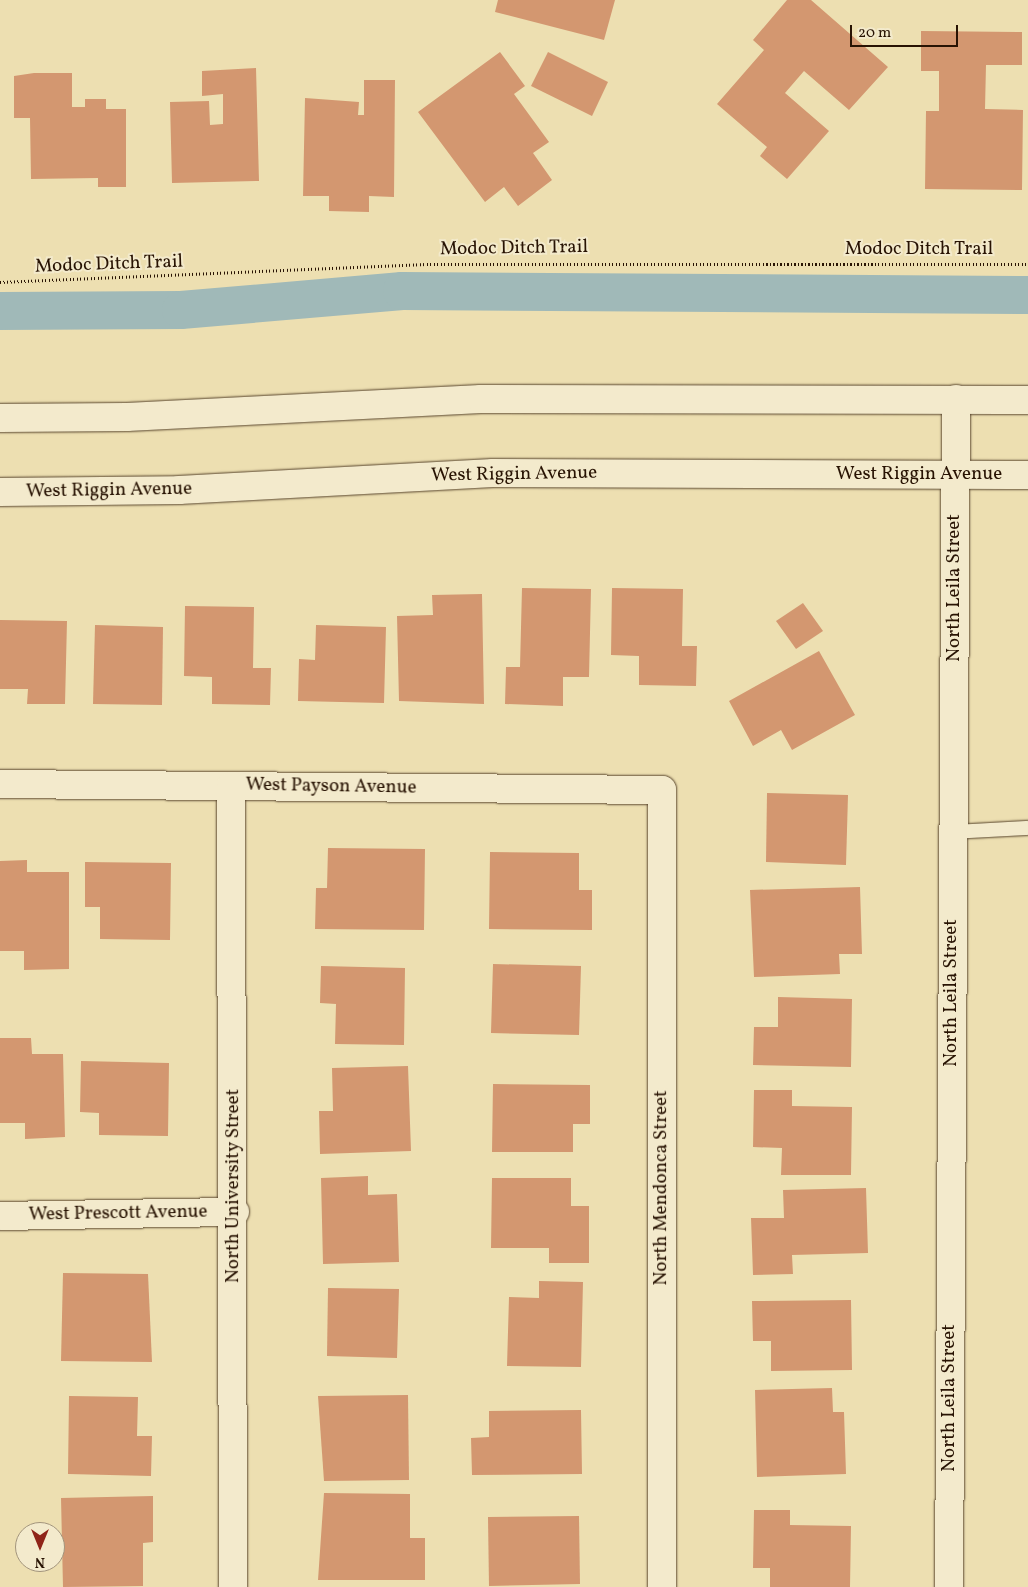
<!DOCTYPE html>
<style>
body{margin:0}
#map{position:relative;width:1028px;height:1587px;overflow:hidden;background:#eddfb1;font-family:Vollkorn,serif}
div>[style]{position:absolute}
.canal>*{height:38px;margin:-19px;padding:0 19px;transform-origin:19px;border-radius:19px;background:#a0b9b8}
.building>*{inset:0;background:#d39770}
.path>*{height:3px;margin-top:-1.5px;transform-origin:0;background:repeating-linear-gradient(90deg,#281303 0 1px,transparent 0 3.5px)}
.roads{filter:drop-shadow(0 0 1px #59462e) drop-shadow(0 0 1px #59462e)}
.service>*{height:14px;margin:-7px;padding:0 7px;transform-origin:7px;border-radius:7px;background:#f3eacc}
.minor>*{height:28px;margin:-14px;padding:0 14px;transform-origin:14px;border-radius:14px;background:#f3eacc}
.secondary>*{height:28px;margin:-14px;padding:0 14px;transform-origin:14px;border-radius:14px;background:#f3eacc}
span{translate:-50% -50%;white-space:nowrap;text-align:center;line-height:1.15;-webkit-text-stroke:4px #f3eacc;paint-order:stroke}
.street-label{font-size:19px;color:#281303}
.north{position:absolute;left:15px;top:1522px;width:50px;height:50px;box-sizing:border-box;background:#f3eacc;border:1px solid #a2947c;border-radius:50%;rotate:180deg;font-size:14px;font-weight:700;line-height:20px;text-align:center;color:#281303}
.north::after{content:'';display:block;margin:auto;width:18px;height:22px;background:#8f2418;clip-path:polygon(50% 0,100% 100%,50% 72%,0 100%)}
.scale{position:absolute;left:850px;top:25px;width:108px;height:22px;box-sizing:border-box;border:2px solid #281303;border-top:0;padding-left:6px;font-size:15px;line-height:18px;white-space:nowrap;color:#281303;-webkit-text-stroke:4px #f3eacc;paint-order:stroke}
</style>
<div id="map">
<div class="canal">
<i style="left:0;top:311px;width:181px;rotate:-0.3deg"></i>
<i style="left:181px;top:310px;width:222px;rotate:-4.9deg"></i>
<i style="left:402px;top:291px;width:626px;rotate:0.37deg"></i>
</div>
<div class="building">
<i style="clip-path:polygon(498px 0,615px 0,604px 40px,495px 12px)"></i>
<i style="clip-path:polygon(787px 0,811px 0,888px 67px,849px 110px,804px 71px,785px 93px,829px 131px,787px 179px,760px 156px,767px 147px,717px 104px,764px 50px,753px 40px)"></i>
<i style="clip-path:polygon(921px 31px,1022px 32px,1022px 65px,986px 65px,985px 109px,1023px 110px,1022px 190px,925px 189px,926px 111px,939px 111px,939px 71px,921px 71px)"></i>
<i style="clip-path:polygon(500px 52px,525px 86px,514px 94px,549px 142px,533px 153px,552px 180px,518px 206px,504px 187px,485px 202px,418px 112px)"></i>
<i style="clip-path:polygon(548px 52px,608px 82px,592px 116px,531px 86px)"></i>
<i style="clip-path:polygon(256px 68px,259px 181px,172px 183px,170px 102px,209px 101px,210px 125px,223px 124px,223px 94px,202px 96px,202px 71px)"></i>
<i style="clip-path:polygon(34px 73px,72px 73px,72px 107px,85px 107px,85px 99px,106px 99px,106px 109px,126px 109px,126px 187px,98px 187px,98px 178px,31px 179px,30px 118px,14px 118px,14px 76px)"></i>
<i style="clip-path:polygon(364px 80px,395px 80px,394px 197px,369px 196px,369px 212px,329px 211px,329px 196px,303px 196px,305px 98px,359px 102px,358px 115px,364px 115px)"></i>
<i style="clip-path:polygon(522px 588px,591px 589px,589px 677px,563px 677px,563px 706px,505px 704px,506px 667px,520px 667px)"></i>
<i style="clip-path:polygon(612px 588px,683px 589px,682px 646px,697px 646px,696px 686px,639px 685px,639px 656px,611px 655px)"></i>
<i style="clip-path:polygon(482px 594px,484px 704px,399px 701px,397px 616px,433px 615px,432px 595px)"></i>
<i style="clip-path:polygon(803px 603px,823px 631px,796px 649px,776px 621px)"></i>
<i style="clip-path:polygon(185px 606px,254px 607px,253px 668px,271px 668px,270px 705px,212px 704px,212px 677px,184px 676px)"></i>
<i style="clip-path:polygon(0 620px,67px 621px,65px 704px,27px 704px,28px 689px,0 689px)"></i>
<i style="clip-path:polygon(95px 625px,163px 627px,162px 705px,93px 704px)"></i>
<i style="clip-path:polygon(316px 625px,386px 627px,384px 703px,298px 701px,299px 659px,315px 660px)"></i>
<i style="clip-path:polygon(819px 651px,855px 715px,792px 750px,781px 730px,753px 746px,729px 701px)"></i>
<i style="clip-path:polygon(767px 793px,848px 795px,846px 865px,766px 862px)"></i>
<i style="clip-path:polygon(328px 848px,425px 849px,424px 930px,315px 929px,316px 888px,327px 888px)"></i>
<i style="clip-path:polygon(490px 852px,579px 853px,579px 890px,592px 890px,592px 930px,489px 929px)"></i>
<i style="clip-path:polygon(27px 860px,27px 872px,69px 872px,69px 969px,24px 970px,24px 951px,0 951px,0 861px)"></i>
<i style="clip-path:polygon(85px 862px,171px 863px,170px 940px,100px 939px,100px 907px,85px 907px)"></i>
<i style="clip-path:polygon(860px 887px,862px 954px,839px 954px,840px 974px,754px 977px,750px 890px)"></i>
<i style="clip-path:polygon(493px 964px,581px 966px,579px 1035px,491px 1033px)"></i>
<i style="clip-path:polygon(321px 966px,405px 968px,404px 1045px,335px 1044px,336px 1004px,320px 1003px)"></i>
<i style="clip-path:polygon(778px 997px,852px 999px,851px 1067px,753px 1065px,754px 1027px,778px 1027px)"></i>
<i style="clip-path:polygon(0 1038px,31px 1038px,32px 1054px,63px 1054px,65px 1137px,25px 1139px,25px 1123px,0 1123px)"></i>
<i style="clip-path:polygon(81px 1061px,169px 1063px,168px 1136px,99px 1135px,99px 1113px,80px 1112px)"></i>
<i style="clip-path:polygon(408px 1066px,411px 1151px,320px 1154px,319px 1111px,333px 1111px,332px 1068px)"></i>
<i style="clip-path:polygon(493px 1084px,590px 1085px,590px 1124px,573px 1124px,573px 1152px,492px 1152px)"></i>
<i style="clip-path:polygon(754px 1090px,792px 1090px,792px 1106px,852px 1107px,851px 1175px,781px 1175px,782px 1148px,753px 1147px)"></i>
<i style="clip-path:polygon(368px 1176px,368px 1195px,397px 1194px,399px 1262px,323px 1264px,321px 1178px)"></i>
<i style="clip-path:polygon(492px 1178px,571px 1178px,571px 1206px,589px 1206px,589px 1263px,549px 1263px,549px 1248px,491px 1248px)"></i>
<i style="clip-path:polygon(866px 1188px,868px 1253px,792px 1255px,793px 1274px,753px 1275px,751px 1218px,784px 1218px,783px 1190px)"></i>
<i style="clip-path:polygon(63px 1273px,148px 1274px,152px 1362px,61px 1361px)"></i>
<i style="clip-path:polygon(539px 1281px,583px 1282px,581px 1367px,507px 1366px,509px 1297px,539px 1298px)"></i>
<i style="clip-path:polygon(328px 1288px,399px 1289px,397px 1358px,327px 1356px)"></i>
<i style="clip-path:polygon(851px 1300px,852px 1370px,771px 1371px,771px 1341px,753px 1341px,752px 1301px)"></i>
<i style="clip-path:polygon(832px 1388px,833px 1412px,844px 1412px,846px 1474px,757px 1477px,755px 1390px)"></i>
<i style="clip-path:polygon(408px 1395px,409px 1480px,324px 1481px,318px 1396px)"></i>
<i style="clip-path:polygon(69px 1396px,138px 1397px,137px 1436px,152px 1436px,151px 1476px,68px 1474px)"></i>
<i style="clip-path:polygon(581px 1410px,582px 1474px,472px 1475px,471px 1438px,489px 1437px,489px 1411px)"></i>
<i style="clip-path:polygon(324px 1493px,410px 1494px,410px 1538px,425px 1538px,425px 1580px,318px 1580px)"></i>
<i style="clip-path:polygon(153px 1496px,153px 1542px,143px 1543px,143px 1586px,63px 1587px,61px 1498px)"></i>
<i style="clip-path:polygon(754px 1510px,790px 1510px,790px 1525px,851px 1526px,850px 1587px,770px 1587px,770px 1568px,753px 1568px)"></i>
<i style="clip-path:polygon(579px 1516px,580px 1584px,489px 1586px,488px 1517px)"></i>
</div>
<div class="path">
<i style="left:0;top:282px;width:427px;rotate:-2.4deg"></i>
<i style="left:427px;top:264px;width:601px"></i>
</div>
<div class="roads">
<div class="service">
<i style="left:953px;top:832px;width:75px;rotate:-3.1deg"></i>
</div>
<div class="minor">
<i style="left:0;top:784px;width:662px;rotate:0.52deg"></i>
<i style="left:662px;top:790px;width:797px;rotate:90deg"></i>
<i style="left:231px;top:786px;width:801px;rotate:89.86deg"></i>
<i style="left:0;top:1216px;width:235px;rotate:-1deg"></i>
<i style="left:949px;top:1587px;width:1188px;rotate:-89.66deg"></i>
</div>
<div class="secondary">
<i style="left:0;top:418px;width:127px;rotate:-0.5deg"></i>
<i style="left:127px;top:417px;width:354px;rotate:-2.9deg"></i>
<i style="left:481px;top:399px;width:547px;rotate:0.1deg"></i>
<i style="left:0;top:492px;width:179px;rotate:-0.6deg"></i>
<i style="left:179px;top:490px;width:314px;rotate:-3.1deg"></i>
<i style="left:493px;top:473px;width:535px;rotate:0.21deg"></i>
</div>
</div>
<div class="street-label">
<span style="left:514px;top:249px;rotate:-1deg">Modoc Ditch Trail</span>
<span style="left:919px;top:250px">Modoc Ditch Trail</span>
<span style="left:109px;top:265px;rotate:-2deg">Modoc Ditch Trail</span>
<span style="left:514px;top:475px;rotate:-1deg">West Riggin Avenue</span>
<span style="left:919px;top:475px">West Riggin Avenue</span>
<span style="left:109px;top:491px;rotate:-1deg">West Riggin Avenue</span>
<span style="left:955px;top:588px;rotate:-90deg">North Leila Street</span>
<span style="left:331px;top:787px;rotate:1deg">West Payson Avenue</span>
<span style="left:952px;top:993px;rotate:-90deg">North Leila Street</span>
<span style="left:234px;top:1186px;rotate:-90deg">North University Street</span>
<span style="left:662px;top:1188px;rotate:-90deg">North Mendonca Street</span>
<span style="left:118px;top:1214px;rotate:-1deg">West Prescott Avenue</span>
<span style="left:950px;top:1398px;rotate:-90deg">North Leila Street</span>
</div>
<div class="north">N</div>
<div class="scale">20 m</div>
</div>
